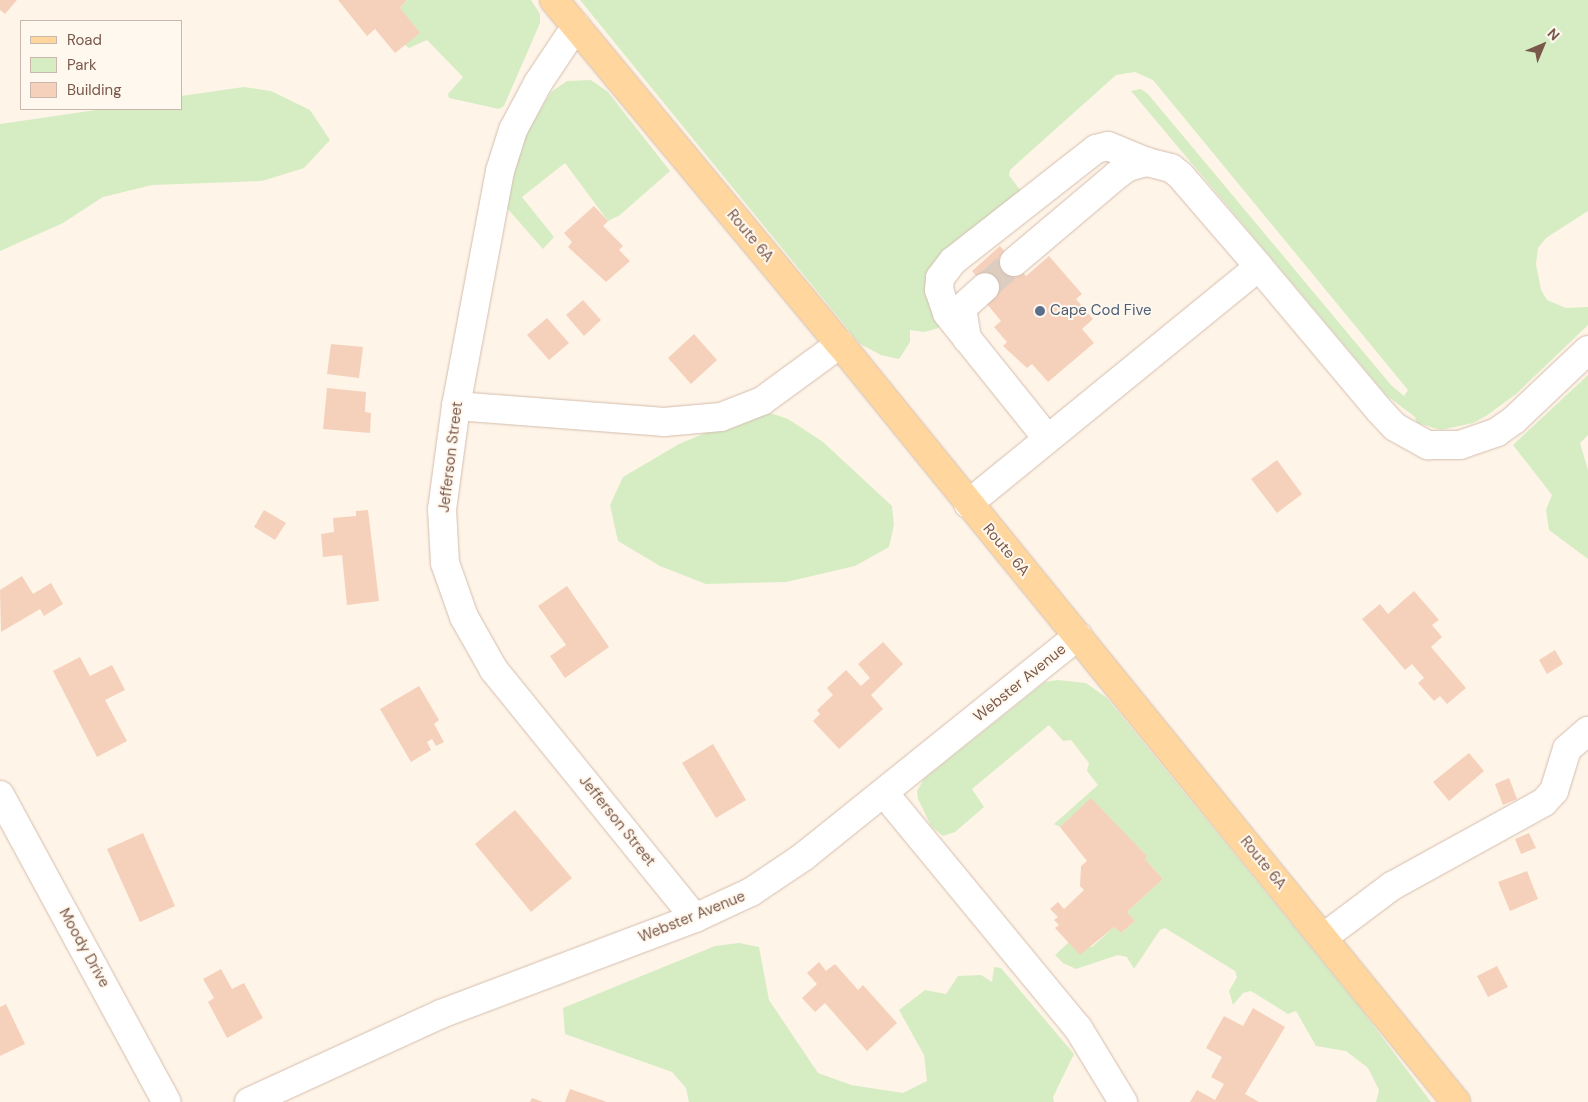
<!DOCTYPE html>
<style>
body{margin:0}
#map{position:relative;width:1588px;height:1102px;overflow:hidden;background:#fef4e7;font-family:"DM Sans",sans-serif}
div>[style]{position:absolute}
.green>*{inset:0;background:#d6edc4}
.building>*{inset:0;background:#f5d1bc}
.minor-tunnel>*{height:28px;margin-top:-14px;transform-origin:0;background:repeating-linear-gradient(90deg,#ddcdc0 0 28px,transparent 0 42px)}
.roads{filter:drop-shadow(0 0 1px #d4bdae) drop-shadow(0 0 1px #d4bdae)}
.minor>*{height:28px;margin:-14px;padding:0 14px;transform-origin:14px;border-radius:14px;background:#fff}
.major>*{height:28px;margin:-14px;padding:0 14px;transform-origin:14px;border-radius:14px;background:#ffd69d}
.dots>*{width:14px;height:14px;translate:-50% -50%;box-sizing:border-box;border:2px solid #fff8ef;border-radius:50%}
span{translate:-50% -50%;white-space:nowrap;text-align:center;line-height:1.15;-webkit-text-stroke:4px #fff8ef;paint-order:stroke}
.street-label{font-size:15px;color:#7a5849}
.service-label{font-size:15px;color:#4e5e75}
.left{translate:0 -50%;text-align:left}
.legend{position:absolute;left:20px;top:20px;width:162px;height:90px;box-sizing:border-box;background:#fff8ef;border:1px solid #cab8ad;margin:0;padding:6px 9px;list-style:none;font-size:15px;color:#7a5849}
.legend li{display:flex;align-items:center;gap:10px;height:25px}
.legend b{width:25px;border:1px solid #cab8ad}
.north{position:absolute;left:1518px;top:20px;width:50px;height:50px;-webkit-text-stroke:4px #fff8ef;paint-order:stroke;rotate:45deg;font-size:14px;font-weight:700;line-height:20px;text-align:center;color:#7a5849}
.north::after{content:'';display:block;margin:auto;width:18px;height:22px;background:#7a5849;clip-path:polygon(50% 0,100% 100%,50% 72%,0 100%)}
</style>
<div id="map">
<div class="green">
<i style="clip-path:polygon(407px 0,531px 0,540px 14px,540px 23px,504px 106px,499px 109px,449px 98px,448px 94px,463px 77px,427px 40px,409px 48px,405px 45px,400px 8px)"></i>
<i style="clip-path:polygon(580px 0,1588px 0,1588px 211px,1546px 238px,1538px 248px,1536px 264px,1541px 290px,1547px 300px,1566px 308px,1588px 307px,1588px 325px,1516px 394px,1486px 416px,1473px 423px,1441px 430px,1417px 423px,1415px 417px,1387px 396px,1131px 91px,1141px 89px,1148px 94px,1391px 385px,1404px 396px,1408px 390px,1153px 80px,1135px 72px,1116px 75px,1010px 170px,1009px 175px,1023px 194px,936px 264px,939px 328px,924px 332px,910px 330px,910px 342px,899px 359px,881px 355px,860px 344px)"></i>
<i style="clip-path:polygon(591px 80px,608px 92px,670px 171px,620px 215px,608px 221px,565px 163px,522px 197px,554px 237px,543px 249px,506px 207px,522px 141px,551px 92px,567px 81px)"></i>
<i style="clip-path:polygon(244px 87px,271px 91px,310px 110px,330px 140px,304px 168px,262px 181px,152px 185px,103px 197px,63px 223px,0 251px,0 124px,103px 109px,181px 109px,181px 96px)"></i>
<i style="clip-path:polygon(1588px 375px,1588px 435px,1580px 443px,1588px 470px,1588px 559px,1549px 530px,1546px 510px,1552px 495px,1513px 445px)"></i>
<i style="clip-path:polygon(767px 412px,788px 419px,823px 442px,892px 506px,894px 525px,889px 547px,855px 566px,786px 582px,706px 584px,660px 566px,618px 541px,610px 505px,623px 477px,679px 444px,741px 418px)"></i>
<i style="clip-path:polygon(1058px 680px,1086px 683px,1107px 698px,1361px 1009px,1431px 1102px,1376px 1102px,1379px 1090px,1368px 1068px,1346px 1051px,1316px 1046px,1296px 1011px,1288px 1014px,1251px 991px,1243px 993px,1233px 1005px,1229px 991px,1237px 977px,1235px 971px,1165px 928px,1160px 930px,1134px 969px,1127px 957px,1118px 955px,1076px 969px,1063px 963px,1055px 955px,1069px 942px,1092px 947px,1114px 927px,1121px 933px,1135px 921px,1127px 912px,1163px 879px,1145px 859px,1147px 856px,1091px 799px,1060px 827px,1054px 824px,1098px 785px,1087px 771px,1089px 763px,1071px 740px,1063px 741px,1049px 725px,972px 789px,984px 807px,955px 832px,943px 836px,931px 826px,918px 799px,917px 791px,924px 779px,1045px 682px)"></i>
<i style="clip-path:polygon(739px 943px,759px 947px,769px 1000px,818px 1073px,851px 1085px,903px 1093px,927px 1081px,924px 1055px,899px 1010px,925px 990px,946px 994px,958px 976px,981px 975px,992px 982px,994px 967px,1001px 968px,1074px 1054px,1053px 1097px,1054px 1102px,689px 1102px,686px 1088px,672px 1072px,565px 1034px,563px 1008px,715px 946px)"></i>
</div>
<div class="building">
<i style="clip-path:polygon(0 0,17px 0,5px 14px,0 10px)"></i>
<i style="clip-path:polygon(338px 0,407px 0,400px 8px,420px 33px,395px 53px,375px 29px,367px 36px)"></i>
<i style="clip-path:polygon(594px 206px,608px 221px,603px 226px,623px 246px,619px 250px,630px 261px,606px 282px,568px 247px,572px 242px,564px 233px)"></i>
<i style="clip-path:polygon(1000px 246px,1026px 276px,1049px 256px,1082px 294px,1076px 299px,1093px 319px,1082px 329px,1094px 343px,1048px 382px,1032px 364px,1027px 368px,1003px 346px,1007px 342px,994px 327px,1001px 321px,987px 304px,994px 297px,972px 271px)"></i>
<i style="clip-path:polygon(583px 300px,601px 320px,584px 336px,566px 315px)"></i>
<i style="clip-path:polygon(547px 318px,569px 343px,549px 360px,527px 335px)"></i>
<i style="clip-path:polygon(694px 334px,717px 360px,691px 384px,668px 358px)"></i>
<i style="clip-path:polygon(331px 344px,363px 347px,359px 378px,327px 374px)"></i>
<i style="clip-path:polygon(327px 388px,366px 392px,365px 412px,371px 413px,370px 433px,323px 429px)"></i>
<i style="clip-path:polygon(1277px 460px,1302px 494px,1277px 513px,1251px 479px)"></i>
<i style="clip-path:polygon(264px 510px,286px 523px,275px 540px,254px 527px)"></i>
<i style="clip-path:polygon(368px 510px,379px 601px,347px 605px,342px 555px,323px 557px,321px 534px,334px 532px,333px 518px,356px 516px,356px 511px)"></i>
<i style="clip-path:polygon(22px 576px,33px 594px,51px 583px,63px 604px,44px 616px,40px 609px,1px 632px,0 590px)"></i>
<i style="clip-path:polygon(567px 586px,609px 647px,565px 678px,550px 656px,566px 645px,538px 606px)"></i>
<i style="clip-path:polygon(1414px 591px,1439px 620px,1432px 625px,1442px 637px,1431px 647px,1466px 688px,1447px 704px,1440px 696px,1434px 701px,1418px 683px,1424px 678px,1412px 664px,1405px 670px,1362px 619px,1380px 604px,1388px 614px)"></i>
<i style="clip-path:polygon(883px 642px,903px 664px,871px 695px,883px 709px,839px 749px,813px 721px,820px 714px,817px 710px,833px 695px,827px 688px,846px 670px,861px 686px,870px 678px,858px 664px)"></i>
<i style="clip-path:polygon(1555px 650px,1563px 664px,1547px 674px,1539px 660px)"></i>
<i style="clip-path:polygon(80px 657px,90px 676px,112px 665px,125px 690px,105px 700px,127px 741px,97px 757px,53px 671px)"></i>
<i style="clip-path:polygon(419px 686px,439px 720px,434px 724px,444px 742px,436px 746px,432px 739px,427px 742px,431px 750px,411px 762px,380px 709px)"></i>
<i style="clip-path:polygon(713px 744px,746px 800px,716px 818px,682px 763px)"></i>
<i style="clip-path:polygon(1469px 753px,1484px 771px,1449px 801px,1433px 782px)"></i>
<i style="clip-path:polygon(1509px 778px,1517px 799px,1503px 805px,1495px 784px)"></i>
<i style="clip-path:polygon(1091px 798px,1147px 856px,1145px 859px,1163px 879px,1127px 912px,1135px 921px,1121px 933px,1114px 927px,1080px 955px,1055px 928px,1059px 925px,1054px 920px,1058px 917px,1050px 909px,1058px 902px,1064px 909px,1084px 890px,1080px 886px,1081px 866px,1087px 861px,1060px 827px)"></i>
<i style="clip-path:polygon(515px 810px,572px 878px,531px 912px,475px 844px)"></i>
<i style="clip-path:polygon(143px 833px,175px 906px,140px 922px,107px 849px)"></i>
<i style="clip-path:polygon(1529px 833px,1536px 848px,1521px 854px,1515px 839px)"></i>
<i style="clip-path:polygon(1527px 871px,1538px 899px,1510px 911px,1498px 882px)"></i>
<i style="clip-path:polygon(819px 962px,826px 971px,835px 964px,858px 990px,863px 985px,897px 1023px,867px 1051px,825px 1003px,815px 1012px,802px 998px,817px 984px,807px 973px)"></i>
<i style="clip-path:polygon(1497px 966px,1508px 987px,1488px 997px,1477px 976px)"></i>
<i style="clip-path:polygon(221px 969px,232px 989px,244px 983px,263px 1018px,227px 1038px,208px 1002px,214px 998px,203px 979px)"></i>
<i style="clip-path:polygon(6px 1004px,25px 1044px,0 1056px,0 1007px)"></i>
<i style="clip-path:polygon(1253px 1008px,1285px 1027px,1245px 1094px,1259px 1102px,1190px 1102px,1197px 1090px,1215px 1100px,1224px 1084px,1211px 1077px,1222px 1057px,1206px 1048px,1224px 1016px,1243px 1026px)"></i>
<i style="clip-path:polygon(570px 1089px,607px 1102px,565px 1102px)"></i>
<i style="clip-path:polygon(532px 1098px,543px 1102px,530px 1102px)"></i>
</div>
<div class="minor-tunnel">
<i style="left:985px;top:287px;width:38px;rotate:-41deg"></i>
</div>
<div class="roads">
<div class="minor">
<i style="left:576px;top:26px;width:69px;rotate:123.7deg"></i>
<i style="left:538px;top:83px;width:53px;rotate:118deg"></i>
<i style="left:513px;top:130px;width:43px;rotate:107.6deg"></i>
<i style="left:500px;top:171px;width:239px;rotate:100.6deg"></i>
<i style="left:456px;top:406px;width:104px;rotate:97.7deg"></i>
<i style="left:442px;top:509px;width:54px;rotate:86.8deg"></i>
<i style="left:445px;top:563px;width:57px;rotate:70.6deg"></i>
<i style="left:464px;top:617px;width:61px;rotate:60.5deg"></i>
<i style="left:494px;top:670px;width:319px;rotate:51deg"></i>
<i style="left:1014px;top:262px;width:135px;rotate:-40.2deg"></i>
<i style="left:1117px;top:175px;width:14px;rotate:-36deg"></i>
<i style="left:1128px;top:167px;width:20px;rotate:-15deg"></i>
<i style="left:1147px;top:162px;width:25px;rotate:14deg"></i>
<i style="left:1171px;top:168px;width:11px;rotate:38deg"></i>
<i style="left:1180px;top:175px;width:121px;rotate:49.3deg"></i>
<i style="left:967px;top:339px;width:31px;rotate:-99deg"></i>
<i style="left:962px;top:308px;width:31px;rotate:-42deg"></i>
<i style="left:456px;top:406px;width:209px;rotate:4.4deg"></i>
<i style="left:664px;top:422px;width:57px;rotate:-5deg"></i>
<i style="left:721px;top:417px;width:44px;rotate:-21.3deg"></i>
<i style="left:762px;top:401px;width:97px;rotate:-36.2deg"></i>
<i style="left:1047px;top:438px;width:160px;rotate:-128.7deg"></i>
<i style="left:947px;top:313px;width:24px;rotate:-109deg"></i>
<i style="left:939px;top:290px;width:12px;rotate:-85deg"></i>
<i style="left:940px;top:278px;width:21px;rotate:-53deg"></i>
<i style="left:953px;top:261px;width:182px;rotate:-38.1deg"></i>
<i style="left:1096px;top:149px;width:12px;rotate:-14deg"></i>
<i style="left:1108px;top:146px;width:42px;rotate:22.3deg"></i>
<i style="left:968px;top:504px;width:375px;rotate:-39.2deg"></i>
<i style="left:1259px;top:267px;width:187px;rotate:50deg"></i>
<i style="left:1379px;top:410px;width:23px;rotate:47deg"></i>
<i style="left:1395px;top:427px;width:38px;rotate:29deg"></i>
<i style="left:1428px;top:445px;width:32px"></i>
<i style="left:1460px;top:445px;width:39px;rotate:-19deg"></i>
<i style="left:1497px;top:432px;width:21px;rotate:-35deg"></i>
<i style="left:1514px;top:420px;width:102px;rotate:-43.4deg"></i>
<i style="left:884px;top:793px;width:305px;rotate:50.5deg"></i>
<i style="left:1078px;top:1028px;width:87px;rotate:58.7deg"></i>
<i style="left:0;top:795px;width:349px;rotate:61.5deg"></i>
<i style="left:1324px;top:937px;width:85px;rotate:-36.9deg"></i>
<i style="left:1392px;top:886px;width:174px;rotate:-28.9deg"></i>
<i style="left:1544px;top:802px;width:15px;rotate:-48deg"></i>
<i style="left:1554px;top:791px;width:44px;rotate:-72.8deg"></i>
<i style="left:1567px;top:749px;width:28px;rotate:-41deg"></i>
<i style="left:249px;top:1102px;width:211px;rotate:-24.6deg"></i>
<i style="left:441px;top:1014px;width:272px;rotate:-20.7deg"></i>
<i style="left:695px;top:918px;width:62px;rotate:-24.9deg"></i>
<i style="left:751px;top:892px;width:63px;rotate:-33.9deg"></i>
<i style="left:803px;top:857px;width:353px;rotate:-38.8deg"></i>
</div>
<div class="major">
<i style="left:554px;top:0;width:447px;rotate:50.3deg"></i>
<i style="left:840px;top:344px;width:977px;rotate:50.9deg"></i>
</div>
</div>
<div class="dots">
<i style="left:1040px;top:311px;background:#5c6f8a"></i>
</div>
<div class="street-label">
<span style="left:750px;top:236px;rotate:50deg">Route 6A</span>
<span style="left:451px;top:457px;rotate:-83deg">Jefferson Street</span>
<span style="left:1006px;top:550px;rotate:50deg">Route 6A</span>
<span style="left:1020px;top:683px;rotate:-39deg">Webster Avenue</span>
<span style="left:617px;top:821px;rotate:51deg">Jefferson Street</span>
<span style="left:1263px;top:863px;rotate:51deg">Route 6A</span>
<span style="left:692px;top:917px;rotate:-22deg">Webster Avenue</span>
<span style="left:84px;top:948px;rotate:61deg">Moody Drive</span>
</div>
<div class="service-label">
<span class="left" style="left:1050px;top:311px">Cape Cod Five</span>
</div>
<ul class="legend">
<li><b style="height:6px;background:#ffd69d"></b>Road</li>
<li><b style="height:14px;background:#d6edc4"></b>Park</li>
<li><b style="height:14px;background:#f5d1bc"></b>Building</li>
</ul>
<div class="north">N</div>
</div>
